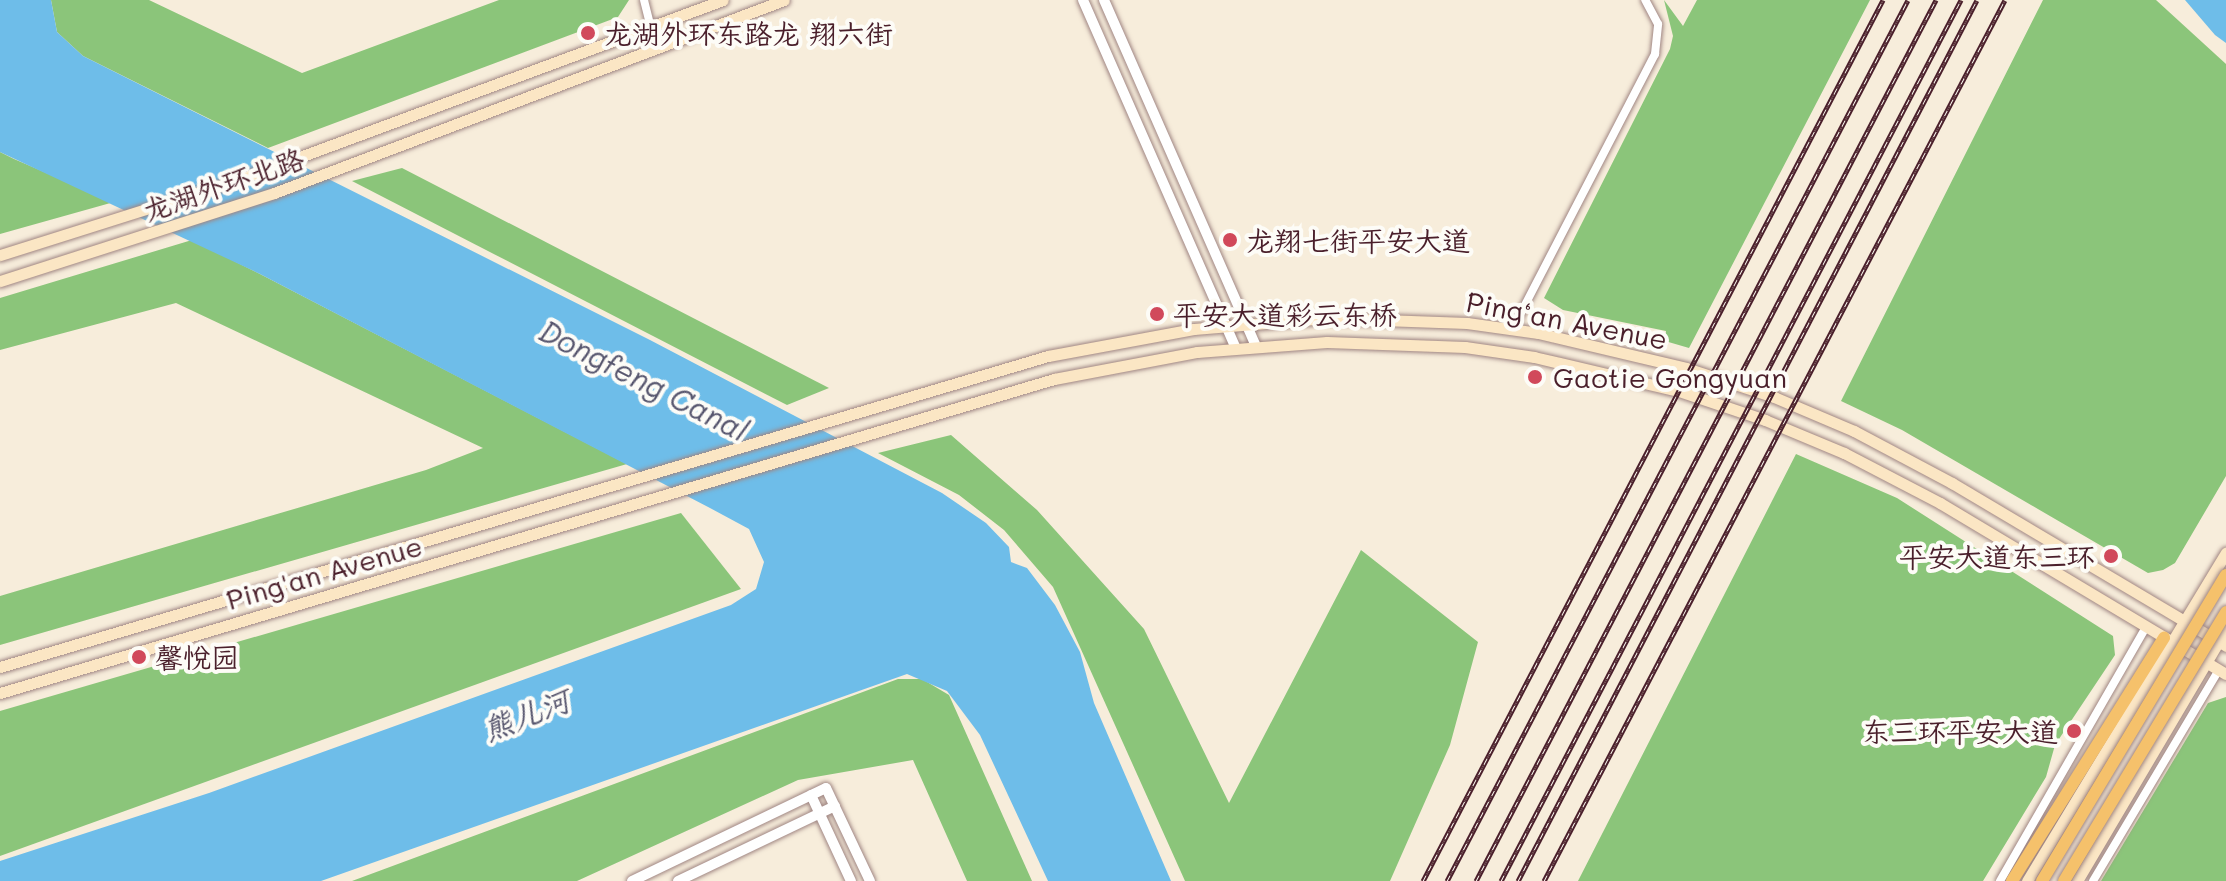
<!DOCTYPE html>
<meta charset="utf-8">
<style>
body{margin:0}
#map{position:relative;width:2226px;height:881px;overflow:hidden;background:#f7eddb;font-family:Mali,"LXGW WenKai TC",sans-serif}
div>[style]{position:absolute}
.green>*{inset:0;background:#8bc57a}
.water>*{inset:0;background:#6ebde9}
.roads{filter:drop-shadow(0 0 2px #a08683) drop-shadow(0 0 2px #a08683)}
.minor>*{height:8px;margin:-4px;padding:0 4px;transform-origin:4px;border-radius:4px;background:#fff}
.tertiary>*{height:10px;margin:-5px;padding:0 5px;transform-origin:5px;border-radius:5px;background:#fff}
.secondary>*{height:11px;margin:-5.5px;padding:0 5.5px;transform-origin:5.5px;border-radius:5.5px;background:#fbe6c4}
.trunk>*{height:12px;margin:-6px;padding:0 6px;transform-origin:6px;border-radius:6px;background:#f5c16b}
.rail>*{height:5px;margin-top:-2.5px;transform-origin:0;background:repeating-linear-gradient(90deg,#fdfcf7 0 6px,#4a1f2b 0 12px);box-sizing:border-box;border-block:2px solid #4a1f2b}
.bridges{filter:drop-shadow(0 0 2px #a08683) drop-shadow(0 0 2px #a08683)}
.trunk-bridge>*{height:12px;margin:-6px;padding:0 6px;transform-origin:6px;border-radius:6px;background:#f5c16b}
.dots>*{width:22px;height:22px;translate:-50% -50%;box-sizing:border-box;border:4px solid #fdfcf7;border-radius:50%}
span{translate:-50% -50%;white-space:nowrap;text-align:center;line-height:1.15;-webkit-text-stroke:8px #fdfcf7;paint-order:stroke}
.poi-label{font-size:28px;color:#4a1f2b}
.left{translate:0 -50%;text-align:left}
.right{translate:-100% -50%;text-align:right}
.street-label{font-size:28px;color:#4a1f2b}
.water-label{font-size:30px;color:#57566e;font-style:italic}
</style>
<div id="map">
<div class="green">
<i style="clip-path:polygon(51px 0,149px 0,302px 73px,499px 0,629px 0,618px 17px,268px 148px,83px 56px,57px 32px)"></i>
<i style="clip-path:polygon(1664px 0,1683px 26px,1697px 0,1870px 0,1689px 348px,1665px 341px,1666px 331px,1563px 310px,1544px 298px,1670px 49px,1673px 36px)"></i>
<i style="clip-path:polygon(2043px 0,2156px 0,2226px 64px,2226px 476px,2175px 563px,2163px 570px,2148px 573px,1902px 430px,1841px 401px)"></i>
<i style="clip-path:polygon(0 152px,14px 159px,114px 202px,0 234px)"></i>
<i style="clip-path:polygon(402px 168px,829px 388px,787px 405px,352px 181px)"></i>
<i style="clip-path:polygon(192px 240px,260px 274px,627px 464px,0 645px,0 596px,426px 470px,483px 448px,176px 303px,0 350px,0 298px)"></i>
<i style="clip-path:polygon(951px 435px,1037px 510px,1144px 629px,1229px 803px,1361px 550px,1478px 642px,1450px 745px,1390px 881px,1185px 881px,1053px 587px,1004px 530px,959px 495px,878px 453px)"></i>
<i style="clip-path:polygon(1796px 454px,1897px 498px,2113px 636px,2115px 655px,2055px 745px,2046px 777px,1983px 881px,1578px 881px)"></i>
<i style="clip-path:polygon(681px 513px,741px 589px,0 856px,0 711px)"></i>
<i style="clip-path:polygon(898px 679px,922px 679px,949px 695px,1032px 881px,967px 881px,913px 760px,798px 780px,577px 881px,352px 881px)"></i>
<i style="clip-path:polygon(2226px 697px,2226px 881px,2101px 881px,2208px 703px)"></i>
</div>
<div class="water">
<i style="clip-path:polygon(0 0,51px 0,57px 32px,83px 56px,650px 340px,942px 493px,986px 523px,1009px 547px,1011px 562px,1027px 568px,1055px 605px,1080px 652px,1094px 703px,1171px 881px,1048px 881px,980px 735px,947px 691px,907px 674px,321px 881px,0 881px,0 861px,209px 793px,731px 605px,756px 589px,764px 562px,749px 529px,710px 508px,260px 274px,0 152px)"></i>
<i style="clip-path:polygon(2185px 0,2226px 0,2226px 43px,2215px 35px)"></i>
</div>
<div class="roads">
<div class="minor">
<i style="left:644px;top:0;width:49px;rotate:76deg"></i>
<i style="left:1512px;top:330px;width:311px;rotate:-62.6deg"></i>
<i style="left:1655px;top:54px;width:30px;rotate:-84deg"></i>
<i style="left:1658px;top:24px;width:27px;rotate:-118deg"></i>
<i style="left:2000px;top:881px;width:293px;rotate:-60.1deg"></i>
<i style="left:2093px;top:881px;width:246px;rotate:-59.2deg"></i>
</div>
<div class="tertiary">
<i style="left:1083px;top:0;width:380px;rotate:66.3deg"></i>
<i style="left:1104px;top:0;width:379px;rotate:66.3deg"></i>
<i style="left:811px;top:795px;width:95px;rotate:65.1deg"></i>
<i style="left:632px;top:881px;width:215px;rotate:-25.6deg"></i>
<i style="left:826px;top:788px;width:103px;rotate:64.7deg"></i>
<i style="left:678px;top:881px;width:174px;rotate:-25.5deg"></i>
</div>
<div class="secondary">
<i style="left:0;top:255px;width:246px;rotate:-17.5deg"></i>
<i style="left:235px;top:181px;width:520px;rotate:-20.35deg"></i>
<i style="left:0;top:281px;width:288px;rotate:-17.8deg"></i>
<i style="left:274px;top:193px;width:545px;rotate:-20.73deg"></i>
<i style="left:0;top:667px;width:1093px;rotate:-16.53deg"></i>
<i style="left:1048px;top:356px;width:148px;rotate:-10.5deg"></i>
<i style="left:1194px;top:329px;width:132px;rotate:-4.8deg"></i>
<i style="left:1326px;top:318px;width:141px;rotate:2deg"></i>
<i style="left:1467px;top:323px;width:72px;rotate:8deg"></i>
<i style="left:1538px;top:333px;width:152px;rotate:13.3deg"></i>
<i style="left:1686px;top:368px;width:93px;rotate:18.2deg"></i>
<i style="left:1774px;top:397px;width:87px;rotate:23deg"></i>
<i style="left:1854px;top:431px;width:111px;rotate:28deg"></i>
<i style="left:1952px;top:483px;width:319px;rotate:30.7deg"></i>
<i style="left:0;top:693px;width:1100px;rotate:-16.59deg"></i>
<i style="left:1054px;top:379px;width:146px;rotate:-10.7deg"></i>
<i style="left:1197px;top:352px;width:130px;rotate:-4.4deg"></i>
<i style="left:1327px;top:342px;width:138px;rotate:2.1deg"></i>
<i style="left:1465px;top:347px;width:70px;rotate:8.2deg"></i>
<i style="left:1534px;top:357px;width:149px;rotate:13.2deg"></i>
<i style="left:1679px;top:391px;width:91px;rotate:18.6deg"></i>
<i style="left:1765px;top:420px;width:86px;rotate:22.7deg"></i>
<i style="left:1844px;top:453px;width:108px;rotate:27.5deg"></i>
<i style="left:1940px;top:503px;width:333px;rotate:30.9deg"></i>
<i style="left:2027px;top:881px;width:384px;rotate:-58.8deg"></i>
<i style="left:2077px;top:881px;width:293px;rotate:-59.4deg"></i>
</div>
<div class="trunk">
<i style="left:2012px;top:881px;width:287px;rotate:-58deg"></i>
</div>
</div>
<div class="rail">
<i style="left:1423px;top:881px;width:994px;rotate:-62.43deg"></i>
<i style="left:1447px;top:881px;width:994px;rotate:-62.38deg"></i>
<i style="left:1476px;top:881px;width:994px;rotate:-62.43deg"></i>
<i style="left:1501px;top:881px;width:994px;rotate:-62.43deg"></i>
<i style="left:1518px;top:881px;width:993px;rotate:-62.48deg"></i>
<i style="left:1544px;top:881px;width:994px;rotate:-62.38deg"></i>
</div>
<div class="bridges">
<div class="trunk-bridge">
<i style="left:2042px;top:881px;width:357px;rotate:-59deg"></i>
<i style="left:2064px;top:881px;width:314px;rotate:-58.9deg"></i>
</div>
</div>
<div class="dots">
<i style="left:588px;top:33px;background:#d1495b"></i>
<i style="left:1230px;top:240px;background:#d1495b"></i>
<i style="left:1157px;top:314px;background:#d1495b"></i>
<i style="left:1535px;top:377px;background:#d1495b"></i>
<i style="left:2111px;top:556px;background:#d1495b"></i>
<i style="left:139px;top:657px;background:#d1495b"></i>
<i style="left:2074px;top:731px;background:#d1495b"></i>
</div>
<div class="poi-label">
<span class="left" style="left:604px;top:33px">龙湖外环东路龙 翔六街</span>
<span class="left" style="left:1246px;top:240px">龙翔七街平安大道</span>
<span class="left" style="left:1173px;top:314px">平安大道彩云东桥</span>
<span class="left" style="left:1553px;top:377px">Gaotie Gongyuan</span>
<span class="right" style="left:2095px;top:556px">平安大道东三环</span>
<span class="left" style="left:155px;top:657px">馨悦园</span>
<span class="right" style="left:2058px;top:731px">东三环平安大道</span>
</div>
<div class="street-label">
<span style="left:223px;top:184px;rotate:-19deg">龙湖外环北路</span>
<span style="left:1567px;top:320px;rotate:11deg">Ping‘an Avenue</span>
<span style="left:324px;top:572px;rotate:-16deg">Ping'an Avenue</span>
</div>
<div class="water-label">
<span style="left:644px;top:380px;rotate:27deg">Dongfeng Canal</span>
<span style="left:526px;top:714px;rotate:-21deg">熊儿河</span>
</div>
</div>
